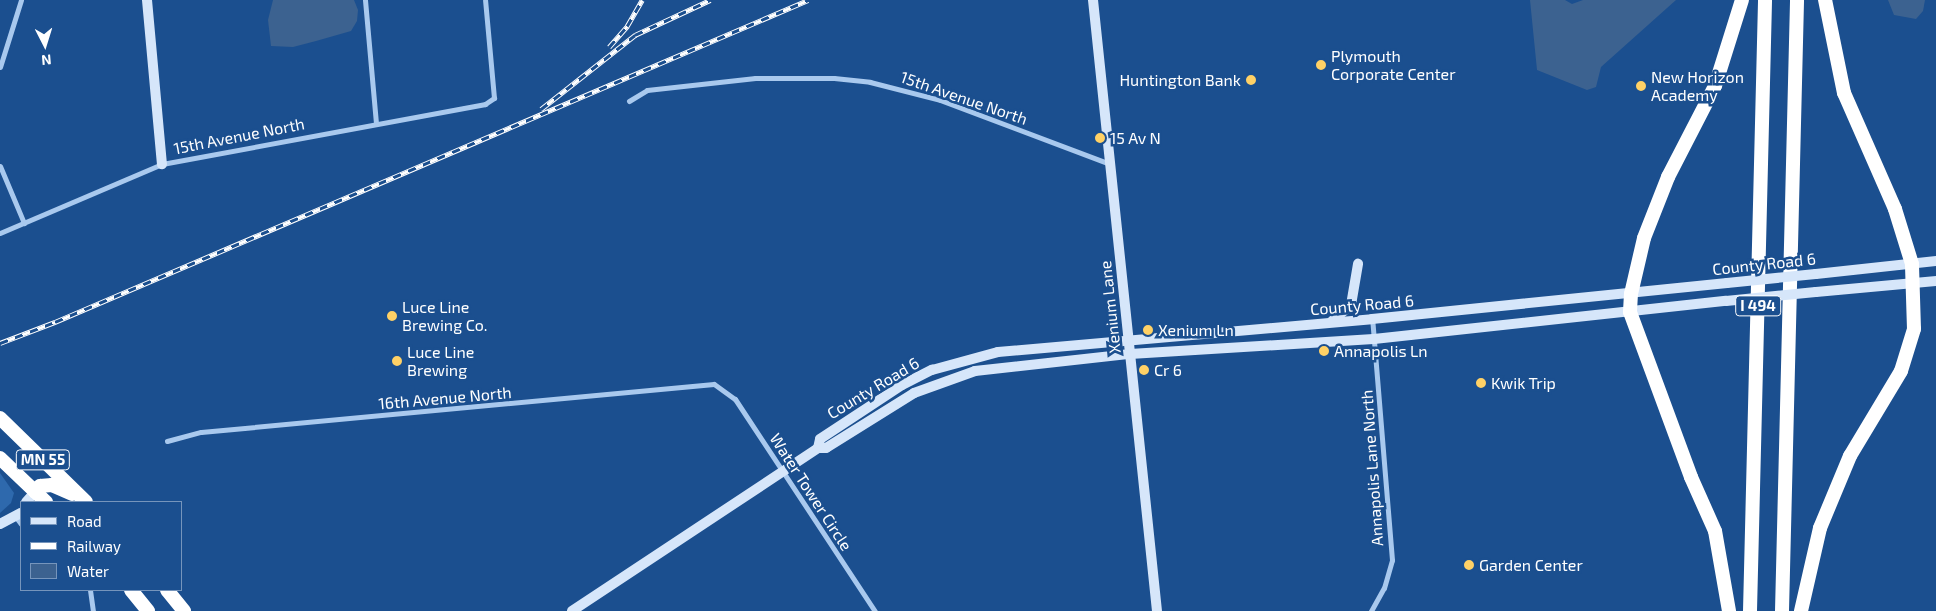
<!DOCTYPE html>
<style>
body{margin:0}
#map{position:relative;width:1936px;height:611px;overflow:hidden;background:#1b4f8f;font-family:"Exo 2",sans-serif}
div>[style]{position:absolute}
.green>*{inset:0;background:#2e69ad}
.water>*{inset:0;background:#3c6290}
.street>*{height:5px;margin:-2.5px;padding:0 2.5px;transform-origin:2.5px;border-radius:2.5px;background:#a9c9ee}
.secondary>*{height:10px;margin:-5px;padding:0 5px;transform-origin:5px;border-radius:5px;background:#d6e6fa}
.highway>*{height:14px;margin:-7px;padding:0 7px;transform-origin:7px;border-radius:7px;background:#fff}
.rail>*{height:4.5px;margin-top:-2.25px;transform-origin:0;background:repeating-linear-gradient(90deg,#1b4f8f 0 8px,#fff 0 16px);box-sizing:border-box;border-block:1px solid #fff}
.secondary-bridge>*{height:10px;margin:-5px;padding:0 5px;transform-origin:5px;border-radius:5px;background:#d6e6fa}
.dots>*{width:14px;height:14px;translate:-50% -50%;box-sizing:border-box;border:2px solid #1b4f8f;border-radius:50%}
span{translate:-50% -50%;white-space:nowrap;text-align:center;line-height:1.15;-webkit-text-stroke:5px #1b4f8f;paint-order:stroke}
.shield-label span{padding:1px 4px;background:#1b4f8f;border:1px solid;border-radius:4px;-webkit-text-stroke-width:0}
.shield-label{font-size:15px;color:#fff;font-weight:700}
.poi-label{font-size:16px;color:#fff}
.left{translate:0 -50%;text-align:left}
.right{translate:-100% -50%;text-align:right}
.street-label{font-size:16px;color:#fff}
.legend{position:absolute;left:20px;top:501px;width:162px;height:90px;box-sizing:border-box;background:#1b4f8f;border:1px solid #7695bc;margin:0;padding:6px 9px;list-style:none;font-size:15px;color:#fff}
.legend li{display:flex;align-items:center;gap:10px;height:25px}
.legend b{width:25px;border:1px solid #7695bc}
.north{position:absolute;left:20px;top:20px;width:50px;height:50px;-webkit-text-stroke:4px #1b4f8f;paint-order:stroke;rotate:175deg;font-size:14px;font-weight:700;line-height:20px;text-align:center;color:#fff}
.north::after{content:'';display:block;margin:auto;width:18px;height:22px;background:#fff;clip-path:polygon(50% 0,100% 100%,50% 72%,0 100%)}
</style>
<div id="map">
<div class="green">
<i style="clip-path:polygon(0 473px,14px 493px,11px 503px,0 513px)"></i>
</div>
<div class="water">
<i style="clip-path:polygon(273px 0,354px 0,358px 10px,357px 21px,351px 31px,316px 41px,293px 47px,271px 46px,268px 20px)"></i>
<i style="clip-path:polygon(1530px 0,1565px 0,1572px 4px,1583px 0,1676px 0,1601px 67px,1596px 87px,1587px 90px,1537px 70px)"></i>
<i style="clip-path:polygon(1888px 0,1925px 0,1923px 11px,1916px 19px,1894px 15px)"></i>
</div>
<div class="street">
<i style="left:365px;top:0;width:123px;rotate:84.9deg"></i>
<i style="left:0;top:67px;width:70px;rotate:-72.6deg"></i>
<i style="left:629px;top:101px;width:21px;rotate:-31deg"></i>
<i style="left:647px;top:90px;width:109px;rotate:-6.3deg"></i>
<i style="left:755px;top:78px;width:79px"></i>
<i style="left:834px;top:78px;width:36px;rotate:6deg"></i>
<i style="left:870px;top:82px;width:72px;rotate:14.4deg"></i>
<i style="left:940px;top:100px;width:182px;rotate:20.6deg"></i>
<i style="left:0;top:166px;width:62px;rotate:67.2deg"></i>
<i style="left:0;top:233px;width:176px;rotate:-23.1deg"></i>
<i style="left:162px;top:164px;width:329px;rotate:-10.5deg"></i>
<i style="left:485px;top:104px;width:11px;rotate:-34deg"></i>
<i style="left:494px;top:98px;width:98px;rotate:-95.2deg"></i>
<i style="left:167px;top:441px;width:35px;rotate:-15deg"></i>
<i style="left:201px;top:432px;width:515px;rotate:-5.35deg"></i>
<i style="left:714px;top:384px;width:26px;rotate:36deg"></i>
<i style="left:735px;top:399px;width:254px;rotate:56.6deg"></i>
<i style="left:15px;top:516px;width:10px;rotate:53deg"></i>
<i style="left:90px;top:590px;width:21px;rotate:82deg"></i>
<i style="left:1371px;top:611px;width:26px;rotate:-61deg"></i>
<i style="left:1384px;top:588px;width:29px;rotate:-74deg"></i>
<i style="left:1392px;top:560px;width:242px;rotate:-94.7deg"></i>
</div>
<div class="secondary">
<i style="left:147px;top:0;width:165px;rotate:84.8deg"></i>
<i style="left:1093px;top:0;width:614px;rotate:84.02deg"></i>
<i style="left:1816px;top:274px;width:121px;rotate:-6.2deg"></i>
<i style="left:1816px;top:292px;width:121px;rotate:-5.2deg"></i>
<i style="left:1332px;top:321px;width:25px;rotate:-40deg"></i>
<i style="left:1351px;top:305px;width:42px;rotate:-80.3deg"></i>
<i style="left:818px;top:448px;width:9px;rotate:-77deg"></i>
<i style="left:820px;top:439px;width:98px;rotate:-33.4deg"></i>
<i style="left:902px;top:385px;width:34px;rotate:-27deg"></i>
<i style="left:932px;top:370px;width:68px;rotate:-15.3deg"></i>
<i style="left:998px;top:352px;width:375px;rotate:-5deg"></i>
<i style="left:1372px;top:319px;width:357px;rotate:-5.8deg"></i>
<i style="left:26px;top:502px;width:13px;rotate:-48deg"></i>
<i style="left:0;top:524px;width:24px;rotate:-28deg"></i>
<i style="left:572px;top:611px;width:295px;rotate:-33.5deg"></i>
<i style="left:818px;top:448px;width:8px"></i>
<i style="left:826px;top:448px;width:104px;rotate:-32deg"></i>
<i style="left:914px;top:393px;width:65px;rotate:-19.8deg"></i>
<i style="left:975px;top:371px;width:156px;rotate:-6.3deg"></i>
<i style="left:1130px;top:354px;width:244px;rotate:-3.5deg"></i>
<i style="left:1374px;top:339px;width:354px;rotate:-6.2deg"></i>
</div>
<div class="highway">
<i style="left:0;top:418px;width:120px;rotate:44.3deg"></i>
<i style="left:0;top:458px;width:64px;rotate:43.7deg"></i>
<i style="left:35px;top:492px;width:8px;rotate:-50deg"></i>
<i style="left:40px;top:486px;width:12px;rotate:-5deg"></i>
<i style="left:52px;top:485px;width:22px;rotate:24deg"></i>
<i style="left:131px;top:590px;width:27px;rotate:51deg"></i>
<i style="left:167px;top:590px;width:27px;rotate:51deg"></i>
<i style="left:1729px;top:611px;width:81px;rotate:-99.9deg"></i>
<i style="left:1715px;top:531px;width:59px;rotate:-114deg"></i>
<i style="left:1691px;top:477px;width:176px;rotate:-110.3deg"></i>
<i style="left:1630px;top:312px;width:18px;rotate:-87deg"></i>
<i style="left:1631px;top:294px;width:57px;rotate:-76.9deg"></i>
<i style="left:1644px;top:238px;width:66px;rotate:-68.5deg"></i>
<i style="left:1668px;top:177px;width:102px;rotate:-62.7deg"></i>
<i style="left:1715px;top:86px;width:90px;rotate:-72.6deg"></i>
<i style="left:1750px;top:611px;width:611px;rotate:-88.59deg"></i>
<i style="left:1782px;top:611px;width:611px;rotate:-88.59deg"></i>
<i style="left:1801px;top:611px;width:85px;rotate:-77.1deg"></i>
<i style="left:1820px;top:528px;width:78px;rotate:-67.4deg"></i>
<i style="left:1850px;top:456px;width:99px;rotate:-59deg"></i>
<i style="left:1901px;top:371px;width:44px;rotate:-72.8deg"></i>
<i style="left:1914px;top:329px;width:65px;rotate:-91.8deg"></i>
<i style="left:1912px;top:264px;width:58px;rotate:-107.2deg"></i>
<i style="left:1895px;top:209px;width:127px;rotate:-113.7deg"></i>
<i style="left:1844px;top:93px;width:95px;rotate:-101.5deg"></i>
</div>
<div class="rail">
<i style="left:609px;top:47px;width:28px;rotate:-49deg"></i>
<i style="left:627px;top:26px;width:30px;rotate:-60deg"></i>
<i style="left:541px;top:109px;width:120px;rotate:-38.2deg"></i>
<i style="left:635px;top:35px;width:83px;rotate:-25deg"></i>
<i style="left:0;top:343px;width:59px;rotate:-20.9deg"></i>
<i style="left:55px;top:322px;width:819px;rotate:-23.15deg"></i>
</div>
<div class="secondary-bridge">
<i style="left:1727px;top:283px;width:89px;rotate:-5.8deg"></i>
<i style="left:1726px;top:301px;width:90px;rotate:-5.7deg"></i>
</div>
<div class="dots">
<i style="left:1321px;top:65px;background:#ffd166"></i>
<i style="left:1251px;top:80px;background:#ffd166"></i>
<i style="left:1641px;top:86px;background:#ffd166"></i>
<i style="left:1100px;top:138px;background:#ffd166"></i>
<i style="left:392px;top:316px;background:#ffd166"></i>
<i style="left:1148px;top:330px;background:#ffd166"></i>
<i style="left:1324px;top:351px;background:#ffd166"></i>
<i style="left:397px;top:361px;background:#ffd166"></i>
<i style="left:1144px;top:370px;background:#ffd166"></i>
<i style="left:1481px;top:383px;background:#ffd166"></i>
<i style="left:1469px;top:565px;background:#ffd166"></i>
</div>
<div class="shield-label">
<span style="left:1758px;top:306px">I 494</span>
<span style="left:43px;top:460px">MN 55</span>
</div>
<div class="poi-label">
<span class="left" style="left:1331px;top:65px">Plymouth<br>Corporate Center</span>
<span class="left" style="left:1651px;top:86px">New Horizon<br>Academy</span>
<span class="right" style="left:1241px;top:80px">Huntington Bank</span>
<span class="left" style="left:1110px;top:138px">15 Av N</span>
<span class="left" style="left:402px;top:316px">Luce Line<br>Brewing Co.</span>
<span class="left" style="left:1158px;top:330px">Xenium Ln</span>
<span class="left" style="left:1334px;top:351px">Annapolis Ln</span>
<span class="left" style="left:407px;top:361px">Luce Line<br>Brewing</span>
<span class="left" style="left:1154px;top:370px">Cr 6</span>
<span class="left" style="left:1491px;top:383px">Kwik Trip</span>
<span class="left" style="left:1479px;top:565px">Garden Center</span>
</div>
<div class="street-label">
<span style="left:964px;top:98px;rotate:19deg">15th Avenue North</span>
<span style="left:239px;top:136px;rotate:-11deg">15th Avenue North</span>
<span style="left:1764px;top:264px;rotate:-6deg">County Road 6</span>
<span style="left:1362px;top:305px;rotate:-5deg">County Road 6</span>
<span style="left:1110px;top:307px;rotate:-96deg">Xenium Lane</span>
<span style="left:873px;top:388px;rotate:-31deg">County Road 6</span>
<span style="left:445px;top:398px;rotate:-5deg">16th Avenue North</span>
<span style="left:1372px;top:468px;rotate:-94deg">Annapolis Lane North</span>
<span style="left:811px;top:492px;rotate:57deg">Water Tower Circle</span>
</div>
<ul class="legend">
<li><b style="height:6px;background:#d6e6fa"></b>Road</li>
<li><b style="height:6px;background:#fff"></b>Railway</li>
<li><b style="height:14px;background:#3c6290"></b>Water</li>
</ul>
<div class="north">N</div>
</div>
